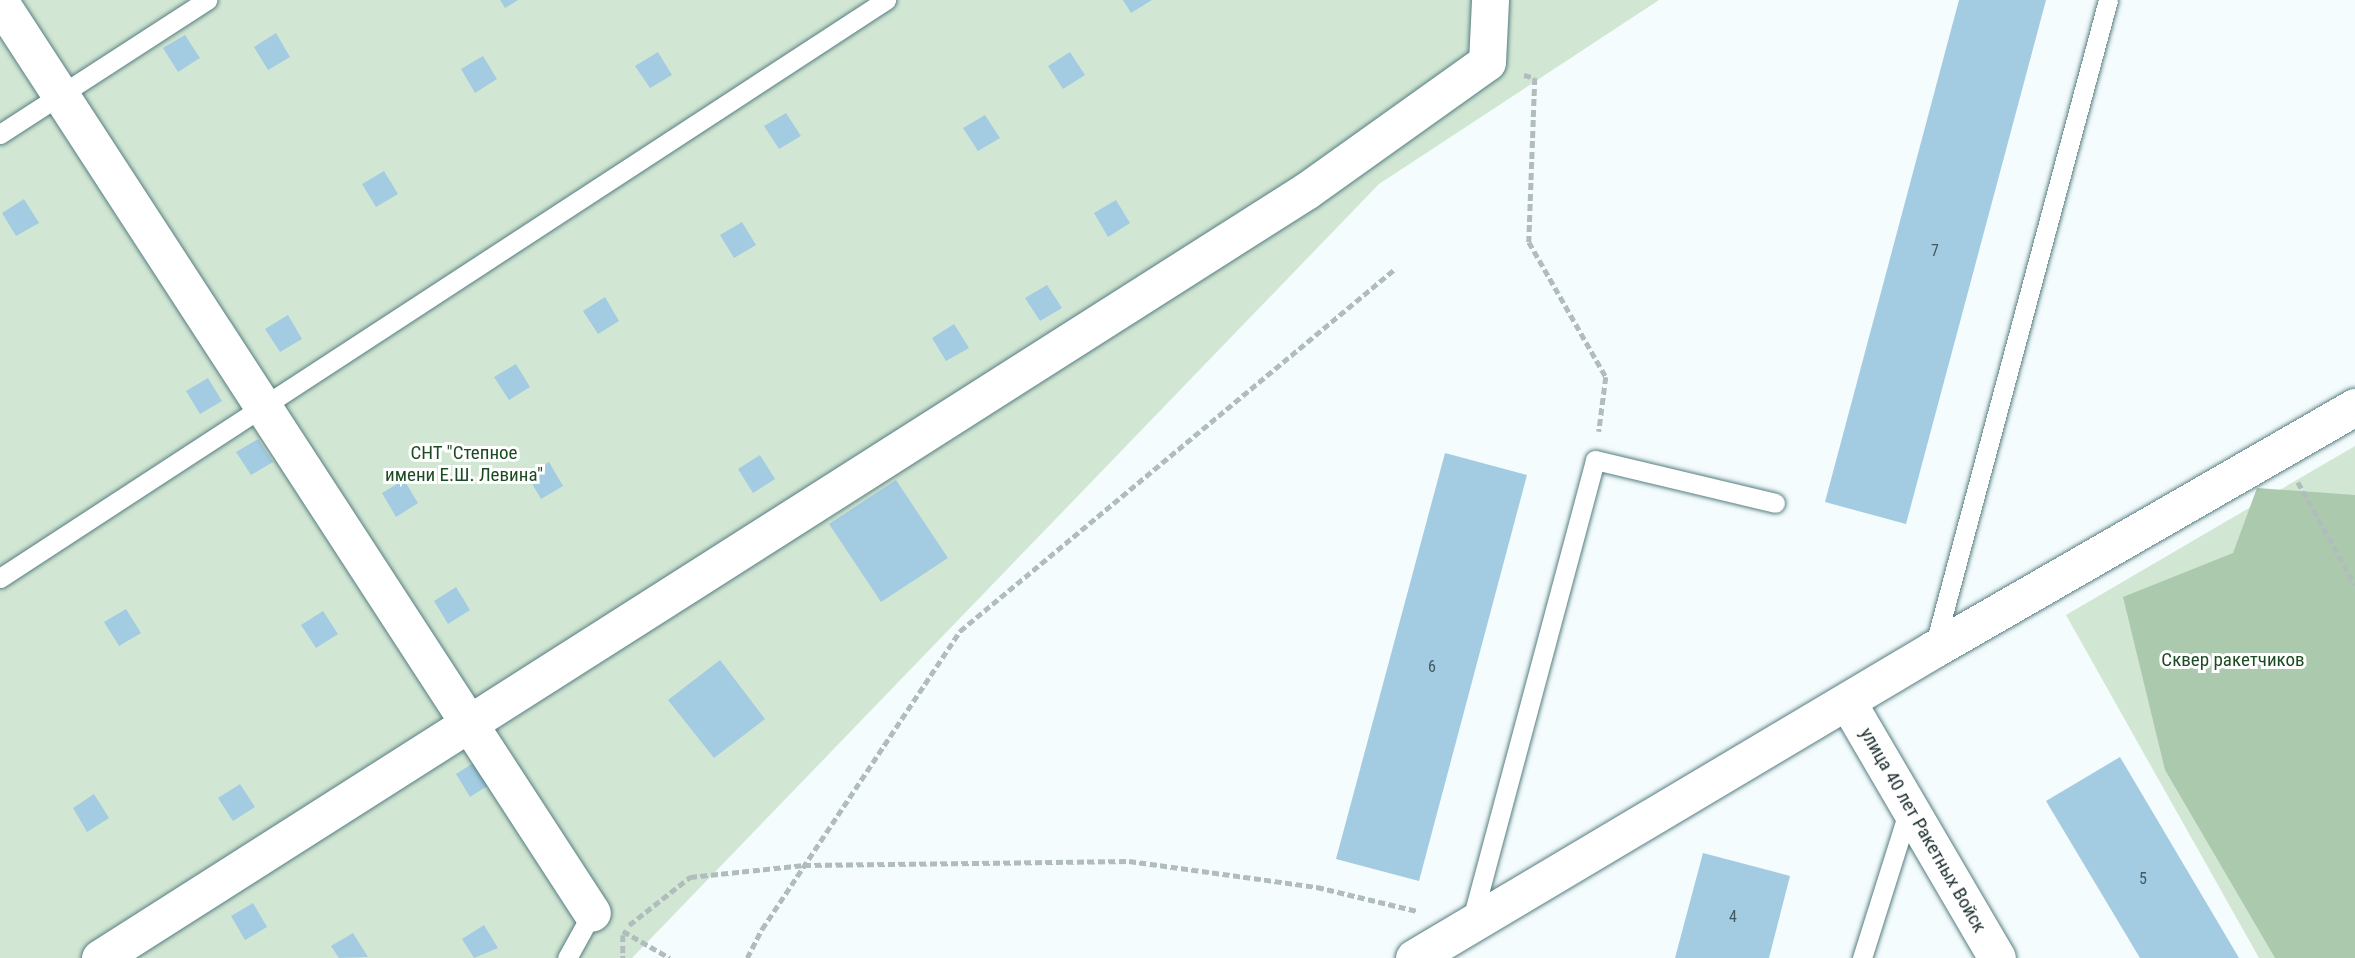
<!DOCTYPE html>
<meta charset="utf-8">
<style>
body{margin:0}
#map{position:relative;width:2355px;height:958px;overflow:hidden;background:#f4fcfd;font-family:"Roboto Condensed",sans-serif}
div>[style]{position:absolute}
.green>*{inset:0;background:#d2e7d3}
.forest>*{inset:0;background:#abcaad}
.building>*{inset:0;background:#a3cbe2}
.path>*{height:4.5px;margin-top:-2.25px;transform-origin:0;background:repeating-linear-gradient(90deg,#b1bcbd 0 7px,transparent 0 10.5px)}
.roads{filter:drop-shadow(0 0 2px #577e81) drop-shadow(0 0 2px #577e81)}
.service>*{height:19px;margin:-9.5px;padding:0 9.5px;transform-origin:9.5px;border-radius:9.5px;background:#fff}
.minor>*{height:37px;margin:-18.5px;padding:0 18.5px;transform-origin:18.5px;border-radius:18.5px;background:#fff}
span{translate:-50% -50%;white-space:nowrap;text-align:center;line-height:1.15;-webkit-text-stroke:6px #fff;paint-order:stroke}
.number-label{font-size:16px;color:#42585f}
.number-label span{-webkit-text-stroke-width:0}
.park-label{font-size:19px;color:#1c4b23}
.street-label{font-size:19px;color:#213233}
</style>
<div id="map">
<div class="green">
<i style="clip-path:polygon(0 0,1659px 0,1379px 184px,632px 958px,0 958px)"></i>
<i style="clip-path:polygon(2355px 446px,2355px 958px,2259px 958px,2066px 615px)"></i>
</div>
<div class="forest">
<i style="clip-path:polygon(2257px 488px,2355px 495px,2355px 958px,2275px 958px,2165px 770px,2123px 597px,2233px 553px)"></i>
</div>
<div class="building">
<i style="clip-path:polygon(500px 0,518px 0,505px 8px)"></i>
<i style="clip-path:polygon(1123px 0,1152px 0,1131px 13px)"></i>
<i style="clip-path:polygon(1959px 0,2046px 0,1906px 524px,1825px 502px)"></i>
<i style="clip-path:polygon(276px 33px,290px 57px,268px 70px,254px 47px)"></i>
<i style="clip-path:polygon(185px 35px,200px 58px,178px 72px,163px 48px)"></i>
<i style="clip-path:polygon(658px 52px,672px 75px,650px 88px,635px 66px)"></i>
<i style="clip-path:polygon(1070px 52px,1085px 75px,1063px 89px,1048px 66px)"></i>
<i style="clip-path:polygon(483px 56px,497px 79px,475px 93px,461px 69px)"></i>
<i style="clip-path:polygon(786px 113px,801px 136px,779px 149px,764px 126px)"></i>
<i style="clip-path:polygon(985px 115px,1000px 138px,978px 151px,963px 128px)"></i>
<i style="clip-path:polygon(384px 171px,398px 194px,376px 207px,362px 184px)"></i>
<i style="clip-path:polygon(24px 199px,39px 223px,16px 236px,2px 213px)"></i>
<i style="clip-path:polygon(1116px 200px,1130px 223px,1108px 237px,1094px 213px)"></i>
<i style="clip-path:polygon(742px 222px,756px 245px,734px 258px,720px 235px)"></i>
<i style="clip-path:polygon(1047px 285px,1062px 308px,1040px 321px,1025px 298px)"></i>
<i style="clip-path:polygon(605px 297px,619px 321px,598px 334px,583px 311px)"></i>
<i style="clip-path:polygon(288px 315px,302px 339px,280px 352px,265px 329px)"></i>
<i style="clip-path:polygon(954px 324px,969px 348px,946px 361px,932px 338px)"></i>
<i style="clip-path:polygon(516px 364px,530px 387px,509px 400px,494px 377px)"></i>
<i style="clip-path:polygon(208px 378px,222px 401px,200px 414px,186px 391px)"></i>
<i style="clip-path:polygon(258px 439px,273px 462px,251px 475px,236px 452px)"></i>
<i style="clip-path:polygon(1445px 453px,1527px 475px,1419px 881px,1336px 859px)"></i>
<i style="clip-path:polygon(760px 455px,775px 479px,753px 493px,738px 469px)"></i>
<i style="clip-path:polygon(549px 462px,563px 486px,541px 499px,527px 475px)"></i>
<i style="clip-path:polygon(404px 480px,418px 503px,396px 517px,382px 493px)"></i>
<i style="clip-path:polygon(896px 480px,948px 558px,881px 602px,829px 524px)"></i>
<i style="clip-path:polygon(456px 587px,470px 610px,448px 624px,434px 601px)"></i>
<i style="clip-path:polygon(126px 609px,141px 633px,119px 646px,104px 622px)"></i>
<i style="clip-path:polygon(323px 611px,338px 634px,316px 648px,301px 625px)"></i>
<i style="clip-path:polygon(720px 660px,765px 719px,714px 758px,668px 700px)"></i>
<i style="clip-path:polygon(2120px 757px,2239px 958px,2140px 958px,2046px 801px)"></i>
<i style="clip-path:polygon(478px 760px,492px 783px,470px 797px,456px 774px)"></i>
<i style="clip-path:polygon(240px 784px,255px 807px,233px 821px,218px 798px)"></i>
<i style="clip-path:polygon(94px 794px,109px 818px,87px 832px,73px 808px)"></i>
<i style="clip-path:polygon(1703px 853px,1790px 876px,1769px 958px,1675px 958px)"></i>
<i style="clip-path:polygon(253px 903px,267px 927px,245px 940px,231px 916px)"></i>
<i style="clip-path:polygon(484px 925px,498px 948px,474px 958px,462px 939px)"></i>
<i style="clip-path:polygon(353px 933px,368px 957px,339px 958px,331px 946px)"></i>
</div>
<div class="path">
<i style="left:1524px;top:75px;width:11px;rotate:15deg"></i>
<i style="left:1535px;top:78px;width:164px;rotate:92.1deg"></i>
<i style="left:1529px;top:242px;width:155px;rotate:60.3deg"></i>
<i style="left:1606px;top:377px;width:55px;rotate:97.3deg"></i>
<i style="left:2298px;top:482px;width:118px;rotate:61deg"></i>
<i style="left:629px;top:925px;width:78px;rotate:-38.2deg"></i>
<i style="left:690px;top:877px;width:115px;rotate:-6deg"></i>
<i style="left:804px;top:865px;width:325px;rotate:-0.7deg"></i>
<i style="left:1129px;top:861px;width:190px;rotate:7.9deg"></i>
<i style="left:1317px;top:887px;width:103px;rotate:13.5deg"></i>
<i style="left:623px;top:931px;width:54px;rotate:29.9deg"></i>
<i style="left:623px;top:935px;width:23px;rotate:90deg"></i>
<i style="left:747px;top:958px;width:33px;rotate:-63deg"></i>
<i style="left:762px;top:929px;width:358px;rotate:-56.4deg"></i>
<i style="left:960px;top:631px;width:567px;rotate:-39.78deg"></i>
</div>
<div class="roads">
<div class="service">
<i style="left:0;top:134px;width:247px;rotate:-32.9deg"></i>
<i style="left:0;top:578px;width:1058px;rotate:-33.12deg"></i>
<i style="left:1934px;top:648px;width:671px;rotate:-74.97deg"></i>
<i style="left:1471px;top:923px;width:479px;rotate:-75deg"></i>
<i style="left:1595px;top:460px;width:185px;rotate:13.4deg"></i>
<i style="left:567px;top:958px;width:51px;rotate:-60.9deg"></i>
<i style="left:1862px;top:958px;width:156px;rotate:-72.5deg"></i>
</div>
<div class="minor">
<i style="left:0;top:2px;width:1086px;rotate:56.98deg"></i>
<i style="left:1848px;top:703px;width:295px;rotate:59.7deg"></i>
<i style="left:100px;top:958px;width:1429px;rotate:-32.46deg"></i>
<i style="left:1306px;top:191px;width:222px;rotate:-35.5deg"></i>
<i style="left:1487px;top:62px;width:62px;rotate:-87.2deg"></i>
<i style="left:1414px;top:958px;width:605px;rotate:-30.72deg"></i>
<i style="left:1934px;top:649px;width:486px;rotate:-29.9deg"></i>
</div>
</div>
<div class="number-label">
<span style="left:1935px;top:251px">7</span>
<span style="left:1432px;top:667px">6</span>
<span style="left:2143px;top:879px">5</span>
<span style="left:1733px;top:917px">4</span>
</div>
<div class="park-label">
<span style="left:464px;top:464px">СНТ "Степное<br>имени Е.Ш. Левина"</span>
<span style="left:2233px;top:660px">Сквер ракетчиков</span>
</div>
<div class="street-label">
<span style="left:1923px;top:830px;rotate:60deg">улица 40 лет Ракетных Войск</span>
</div>
</div>
